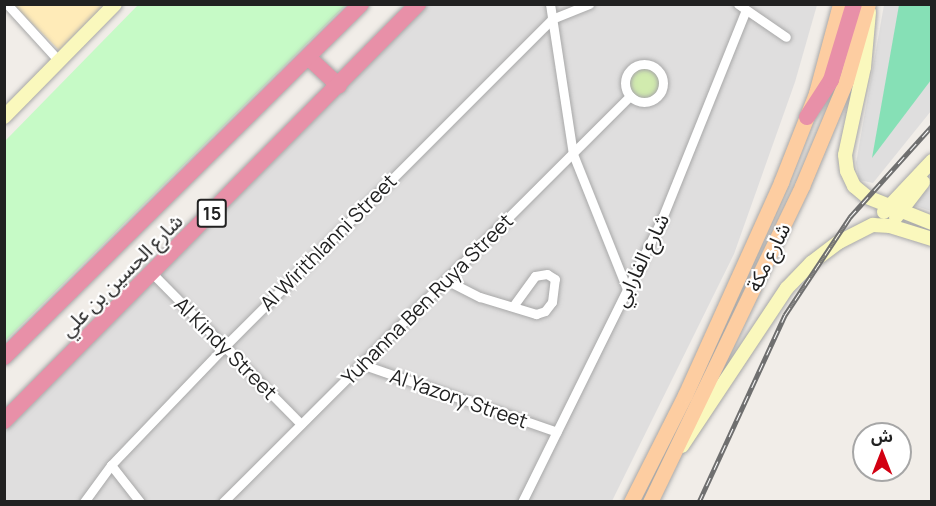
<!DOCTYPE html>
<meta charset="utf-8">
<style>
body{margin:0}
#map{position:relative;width:936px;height:506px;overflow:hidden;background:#f1ede8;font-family:Manrope,"Noto Sans Arabic",sans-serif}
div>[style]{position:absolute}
.residential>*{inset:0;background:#dfdede}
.grass>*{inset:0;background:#d1ebae}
.round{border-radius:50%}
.sand>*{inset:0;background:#ffebb8}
.park>*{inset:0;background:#c6fac6}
.pitch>*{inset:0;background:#86e0b6}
.roads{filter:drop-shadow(0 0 2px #a8a8a8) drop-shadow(0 0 2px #a8a8a8)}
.street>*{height:9px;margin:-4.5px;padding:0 4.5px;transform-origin:4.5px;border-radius:4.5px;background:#fff}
.street>.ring{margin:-4.5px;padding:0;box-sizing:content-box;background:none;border:9px solid #fff;border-radius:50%}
.secondary>*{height:14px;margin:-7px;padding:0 7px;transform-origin:7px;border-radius:7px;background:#faf8bd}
.primary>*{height:15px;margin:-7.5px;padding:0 7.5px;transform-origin:7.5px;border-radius:7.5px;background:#fdcda1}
.highway>*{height:16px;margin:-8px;padding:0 8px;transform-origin:8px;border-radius:8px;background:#e890a8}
.rail>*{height:5px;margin-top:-2.5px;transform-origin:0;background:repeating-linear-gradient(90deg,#fff 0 9px,#6f6f6f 0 18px);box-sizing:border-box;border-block:2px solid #6f6f6f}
span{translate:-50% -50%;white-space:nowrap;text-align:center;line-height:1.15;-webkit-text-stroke:4.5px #fff;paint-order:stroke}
.shield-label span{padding:2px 4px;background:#fff;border:2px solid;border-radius:4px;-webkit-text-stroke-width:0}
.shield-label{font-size:18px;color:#212121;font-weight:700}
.street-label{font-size:20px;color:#212121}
.frame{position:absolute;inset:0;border:6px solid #212121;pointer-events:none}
.north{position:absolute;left:852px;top:422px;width:60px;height:60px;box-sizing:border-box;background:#fff;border:2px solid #a6a6a6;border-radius:50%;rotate:0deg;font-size:16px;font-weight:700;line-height:24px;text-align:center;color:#212121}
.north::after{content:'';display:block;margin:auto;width:21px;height:27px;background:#d20012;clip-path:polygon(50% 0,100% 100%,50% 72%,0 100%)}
</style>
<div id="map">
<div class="residential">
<i style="clip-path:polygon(428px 5px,817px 5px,795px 82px,734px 254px,612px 501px,5px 502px,5px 432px)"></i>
<i style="clip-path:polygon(884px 5px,931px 5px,931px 111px,873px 183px,859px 180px,856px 163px)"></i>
<i style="clip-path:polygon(931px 172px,931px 211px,907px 203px)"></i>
</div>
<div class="grass">
<i class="round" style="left:627px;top:66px;width:34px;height:34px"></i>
</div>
<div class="sand">
<i style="clip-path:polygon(14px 5px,104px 5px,59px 50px)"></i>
</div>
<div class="park">
<i style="clip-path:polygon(138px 5px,346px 5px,5px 341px,5px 141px)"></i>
</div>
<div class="pitch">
<i style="clip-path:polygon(899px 5px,931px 5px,931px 80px,872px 158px)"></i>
</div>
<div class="roads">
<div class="street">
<i style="left:7px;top:4px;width:77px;rotate:47.6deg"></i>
<i style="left:550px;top:4px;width:152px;rotate:81.3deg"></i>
<i style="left:573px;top:154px;width:145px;rotate:68.2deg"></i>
<i style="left:738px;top:4px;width:58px;rotate:34.5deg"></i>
<i class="ring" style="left:625px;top:64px;width:29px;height:29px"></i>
<i style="left:152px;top:273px;width:212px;rotate:45.4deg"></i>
<i style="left:446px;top:280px;width:38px;rotate:27deg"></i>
<i style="left:480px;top:297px;width:59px;rotate:16.9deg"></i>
<i style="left:536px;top:314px;width:9px;rotate:-18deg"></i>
<i style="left:545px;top:311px;width:11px;rotate:-52deg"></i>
<i style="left:552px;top:302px;width:23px;rotate:-83deg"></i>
<i style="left:555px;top:279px;width:9px;rotate:-148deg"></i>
<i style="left:547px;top:274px;width:12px;rotate:171deg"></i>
<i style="left:535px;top:276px;width:37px;rotate:126deg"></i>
<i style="left:361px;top:364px;width:207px;rotate:19.1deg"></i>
<i style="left:111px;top:465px;width:47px;rotate:51.9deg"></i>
<i style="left:84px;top:502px;width:46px;rotate:-53.9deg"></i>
<i style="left:111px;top:465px;width:165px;rotate:-46.2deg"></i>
<i style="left:225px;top:346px;width:462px;rotate:-45deg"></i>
<i style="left:552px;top:19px;width:40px;rotate:-22deg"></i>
<i style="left:223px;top:502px;width:575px;rotate:-44.93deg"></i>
<i style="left:522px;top:502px;width:313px;rotate:-63.7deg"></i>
<i style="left:661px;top:221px;width:225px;rotate:-68.1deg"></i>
</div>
<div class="secondary">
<i style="left:869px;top:12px;width:55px;rotate:95.2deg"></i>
<i style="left:864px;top:67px;width:90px;rotate:102.2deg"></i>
<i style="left:845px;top:155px;width:16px;rotate:83deg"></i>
<i style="left:847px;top:171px;width:17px;rotate:65deg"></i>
<i style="left:854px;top:186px;width:17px;rotate:40deg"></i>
<i style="left:867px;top:197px;width:70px;rotate:21.8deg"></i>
<i style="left:4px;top:117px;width:158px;rotate:-45.5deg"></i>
<i style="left:884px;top:212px;width:70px;rotate:-46.7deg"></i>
<i style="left:896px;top:217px;width:44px;rotate:-52.4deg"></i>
<i style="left:682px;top:446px;width:190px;rotate:-56.4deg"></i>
<i style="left:787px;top:288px;width:35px;rotate:-46deg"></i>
<i style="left:811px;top:263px;width:35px;rotate:-37deg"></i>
<i style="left:839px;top:242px;width:38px;rotate:-27deg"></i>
<i style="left:873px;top:225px;width:17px;rotate:3deg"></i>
<i style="left:890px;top:226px;width:44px;rotate:17.2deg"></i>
</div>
<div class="primary">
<i style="left:631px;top:502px;width:120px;rotate:-63.2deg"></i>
<i style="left:685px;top:395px;width:234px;rotate:-65.7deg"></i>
<i style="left:781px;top:182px;width:96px;rotate:-68.5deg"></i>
<i style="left:816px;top:93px;width:92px;rotate:-74.9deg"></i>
<i style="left:650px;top:502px;width:351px;rotate:-64.3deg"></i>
<i style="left:802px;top:186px;width:114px;rotate:-67.3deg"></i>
<i style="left:846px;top:81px;width:80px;rotate:-74.1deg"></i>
</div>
<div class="highway">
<i style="left:308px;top:57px;width:42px;rotate:43.1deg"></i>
<i style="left:807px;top:117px;width:44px;rotate:-57deg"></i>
<i style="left:831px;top:80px;width:79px;rotate:-73.2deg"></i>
<i style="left:4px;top:357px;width:502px;rotate:-44.68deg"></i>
<i style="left:4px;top:421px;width:588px;rotate:-45.21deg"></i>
</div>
</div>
<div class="rail">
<i style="left:699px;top:502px;width:206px;rotate:-65.3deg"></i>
<i style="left:785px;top:315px;width:118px;rotate:-56.4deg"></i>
<i style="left:850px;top:217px;width:122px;rotate:-48deg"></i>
</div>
<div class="shield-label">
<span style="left:212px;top:213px">15</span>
</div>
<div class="street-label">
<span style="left:328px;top:242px;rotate:-45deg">Al Wirithlanni Street</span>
<span style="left:768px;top:257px;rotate:-64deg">شارع مكة</span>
<span style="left:641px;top:260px;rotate:-64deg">شارع الفارابي</span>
<span style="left:121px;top:275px;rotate:-45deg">شارع الحسين بن علي</span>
<span style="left:427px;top:299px;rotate:-45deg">Yuhanna Ben Ruya Street</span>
<span style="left:226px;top:348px;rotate:45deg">Al Kindy Street</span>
<span style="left:459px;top:398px;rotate:19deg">Al Yazory Street</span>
</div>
<div class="frame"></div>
<div class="north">ش</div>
</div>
